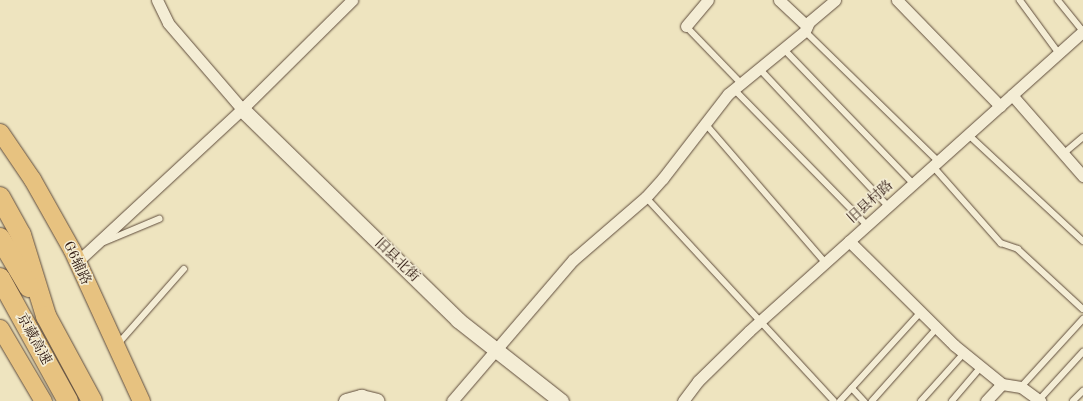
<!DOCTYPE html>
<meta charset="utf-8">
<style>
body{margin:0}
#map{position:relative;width:1083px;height:401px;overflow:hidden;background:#eee4bf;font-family:"Old Standard TT","Noto Serif SC",serif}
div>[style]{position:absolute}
.roads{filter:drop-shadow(0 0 1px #5e4b3b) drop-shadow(0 0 1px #5e4b3b)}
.lane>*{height:5.5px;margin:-2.75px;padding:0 2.75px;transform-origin:2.75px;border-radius:2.75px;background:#f4edd5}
.street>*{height:11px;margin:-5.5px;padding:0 5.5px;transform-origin:5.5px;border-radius:5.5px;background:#f4edd5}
.secondary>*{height:15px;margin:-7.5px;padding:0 7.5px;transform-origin:7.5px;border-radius:7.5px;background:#f4edd5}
.primary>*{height:17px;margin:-8.5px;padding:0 8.5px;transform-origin:8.5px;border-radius:8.5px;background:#e7c280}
.highway>*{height:20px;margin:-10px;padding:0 10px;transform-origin:10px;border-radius:10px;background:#e7c280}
span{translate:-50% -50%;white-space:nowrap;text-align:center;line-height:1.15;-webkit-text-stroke:3px #f4edd5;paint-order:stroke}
.street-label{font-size:14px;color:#2e180f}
</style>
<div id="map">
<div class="roads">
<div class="lane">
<i style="left:1020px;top:0;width:66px;rotate:53.7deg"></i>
<i style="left:1058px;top:0;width:40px;rotate:51deg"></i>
<i style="left:686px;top:26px;width:79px;rotate:46deg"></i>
<i style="left:805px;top:31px;width:186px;rotate:44.3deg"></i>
<i style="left:783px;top:48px;width:187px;rotate:46.1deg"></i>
<i style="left:759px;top:68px;width:189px;rotate:46.9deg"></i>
<i style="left:734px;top:89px;width:190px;rotate:45.6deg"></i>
<i style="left:705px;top:123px;width:184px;rotate:49.2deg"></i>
<i style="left:968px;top:134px;width:157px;rotate:42.9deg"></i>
<i style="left:1063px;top:154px;width:26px;rotate:-40deg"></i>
<i style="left:933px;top:166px;width:103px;rotate:48.6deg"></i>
<i style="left:1001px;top:243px;width:18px;rotate:19deg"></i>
<i style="left:1018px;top:249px;width:88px;rotate:42.7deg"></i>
<i style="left:646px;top:197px;width:277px;rotate:47.3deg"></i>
<i style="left:104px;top:242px;width:60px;rotate:-22.7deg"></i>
<i style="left:117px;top:345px;width:101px;rotate:-48.6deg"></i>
<i style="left:1021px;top:387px;width:92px;rotate:-47.6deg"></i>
<i style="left:852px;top:388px;width:18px;rotate:47deg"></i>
<i style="left:1039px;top:400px;width:65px;rotate:-47.5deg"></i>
<i style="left:840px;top:401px;width:120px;rotate:-47.7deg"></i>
<i style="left:872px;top:401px;width:98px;rotate:-48.3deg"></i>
<i style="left:921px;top:401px;width:64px;rotate:-48.1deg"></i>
<i style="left:952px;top:401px;width:45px;rotate:-49.5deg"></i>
<i style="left:1073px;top:401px;width:14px;rotate:-45deg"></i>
</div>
<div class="street">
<i style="left:157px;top:0;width:25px;rotate:64deg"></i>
<i style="left:168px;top:23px;width:113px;rotate:49.3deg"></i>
<i style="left:779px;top:0;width:38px;rotate:43deg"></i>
<i style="left:897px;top:0;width:148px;rotate:45.8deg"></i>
<i style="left:686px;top:26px;width:34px;rotate:-50deg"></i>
<i style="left:1012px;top:95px;width:108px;rotate:48.8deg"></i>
<i style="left:849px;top:241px;width:148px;rotate:44.7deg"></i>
<i style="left:954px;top:345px;width:62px;rotate:39.1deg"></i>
<i style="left:1002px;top:384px;width:19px;rotate:9deg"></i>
<i style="left:1021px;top:387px;width:24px;rotate:36deg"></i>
<i style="left:78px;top:261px;width:224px;rotate:-42.8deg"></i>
<i style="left:242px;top:109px;width:155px;rotate:-44.7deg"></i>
<i style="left:452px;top:401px;width:186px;rotate:-49.4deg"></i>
<i style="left:573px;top:260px;width:96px;rotate:-40.8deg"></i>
<i style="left:646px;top:197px;width:25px;rotate:-48deg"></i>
<i style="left:663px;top:178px;width:106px;rotate:-52.3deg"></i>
<i style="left:728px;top:94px;width:99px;rotate:-39.3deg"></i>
<i style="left:805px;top:31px;width:10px;rotate:-66deg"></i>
<i style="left:809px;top:22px;width:34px;rotate:-40deg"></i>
<i style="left:683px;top:401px;width:25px;rotate:-53deg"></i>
<i style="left:698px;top:381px;width:71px;rotate:-44.4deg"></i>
<i style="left:749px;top:331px;width:449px;rotate:-41.9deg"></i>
<i style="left:986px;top:401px;width:23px;rotate:-47deg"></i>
</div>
<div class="secondary">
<i style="left:242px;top:109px;width:302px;rotate:44.3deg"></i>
<i style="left:458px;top:320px;width:131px;rotate:38.2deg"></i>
<i style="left:346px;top:401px;width:16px;rotate:-15deg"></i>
<i style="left:361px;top:397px;width:16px;rotate:14deg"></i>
</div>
<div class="primary">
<i style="left:0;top:132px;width:57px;rotate:55.8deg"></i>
<i style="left:32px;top:179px;width:81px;rotate:60.6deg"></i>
<i style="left:72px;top:250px;width:166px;rotate:65.4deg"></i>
<i style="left:0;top:328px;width:85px;rotate:59.5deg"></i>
</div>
<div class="highway">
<i style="left:0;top:197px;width:43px;rotate:61.1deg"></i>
<i style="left:21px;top:235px;width:85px;rotate:72.8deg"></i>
<i style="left:46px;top:316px;width:97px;rotate:61.6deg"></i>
<i style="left:0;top:238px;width:57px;rotate:59.4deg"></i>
<i style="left:0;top:278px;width:141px;rotate:61.1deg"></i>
</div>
</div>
<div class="street-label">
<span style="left:870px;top:202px;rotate:-42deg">旧县村路</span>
<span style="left:397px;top:260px;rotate:44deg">旧县北街</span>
<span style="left:77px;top:263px;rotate:65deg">G6辅路</span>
<span style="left:34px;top:339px;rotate:61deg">京藏高速</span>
</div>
</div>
